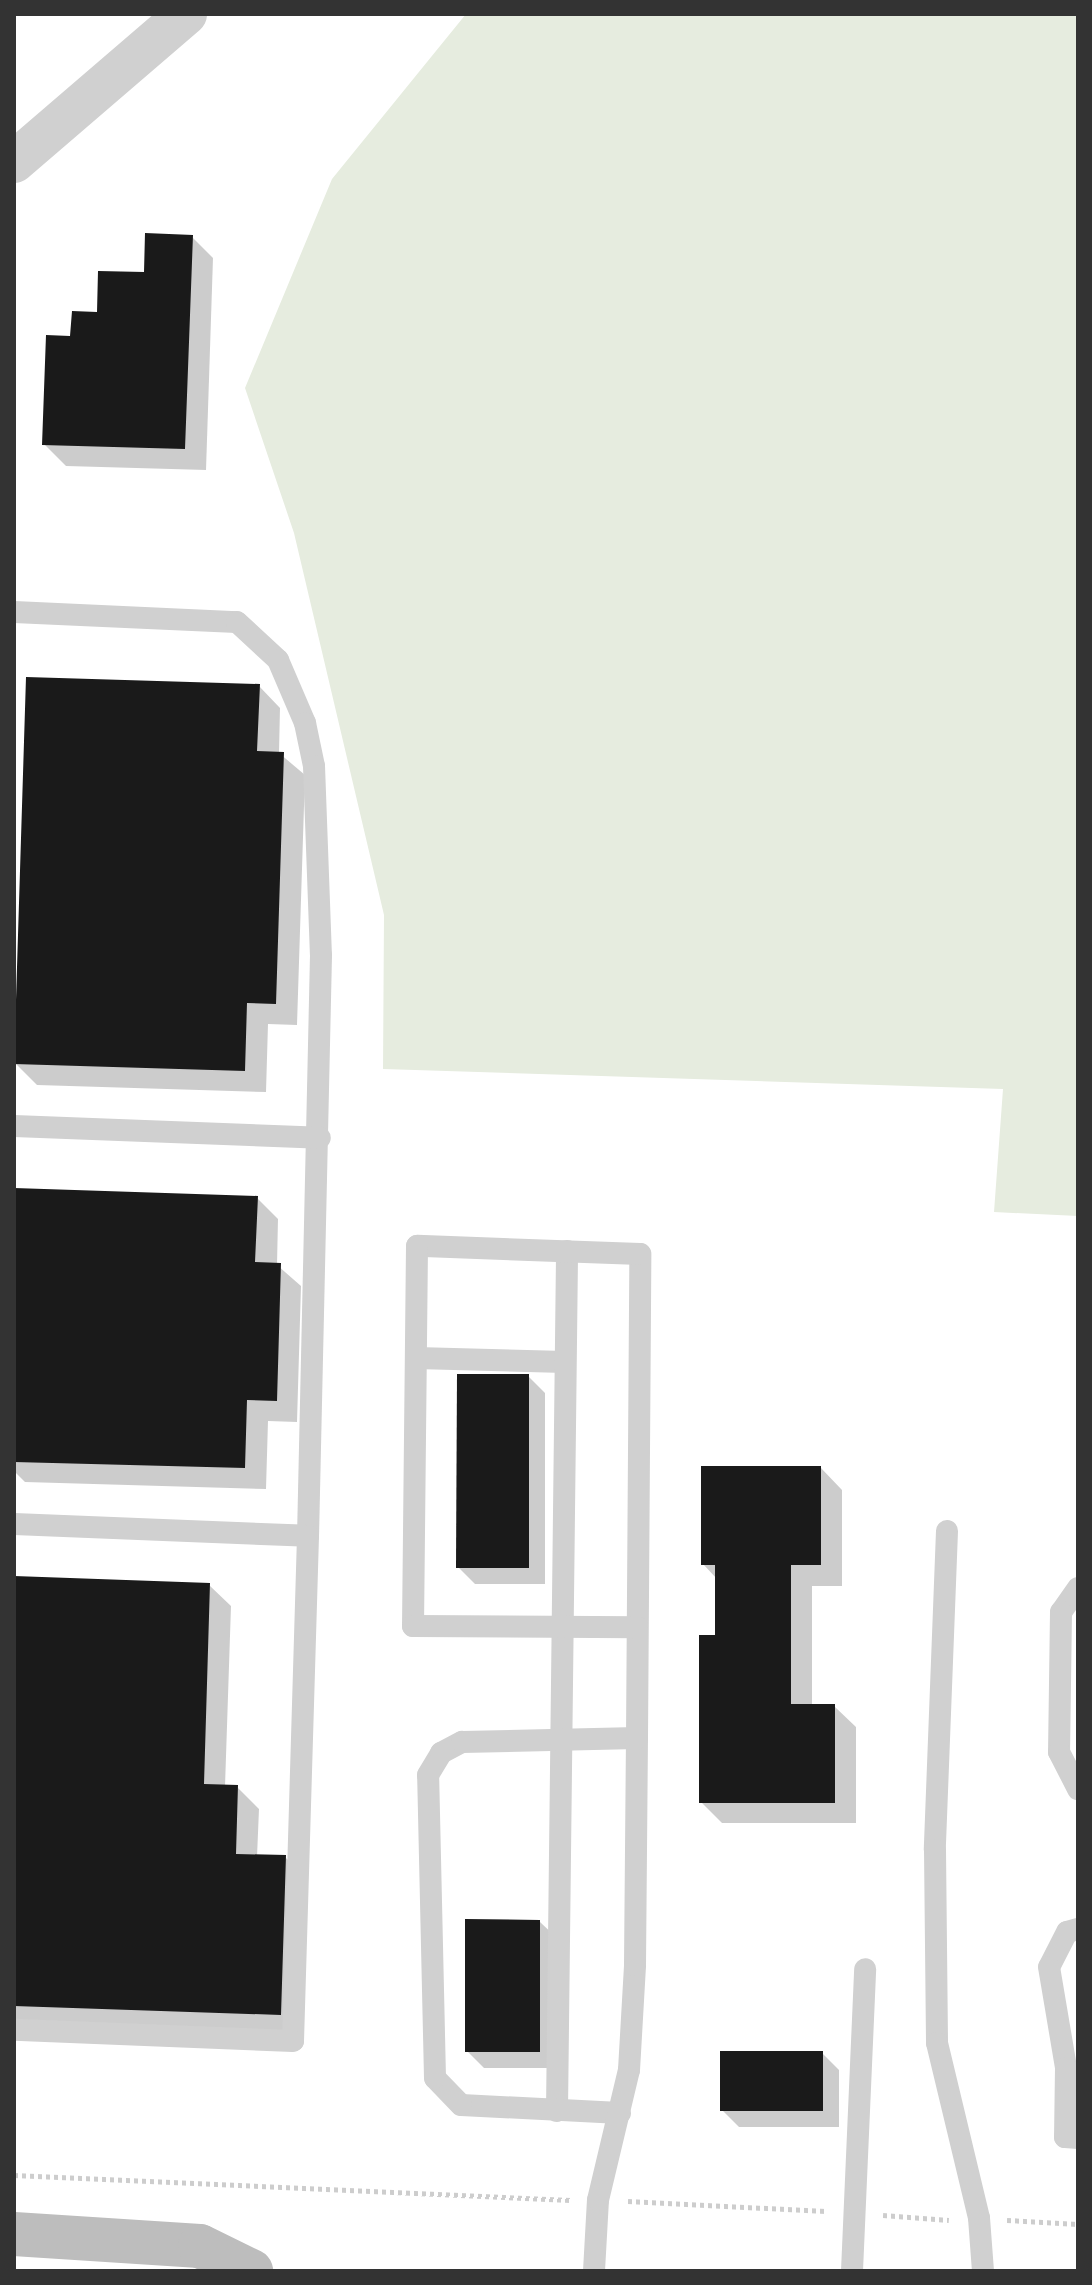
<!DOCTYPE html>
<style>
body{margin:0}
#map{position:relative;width:1092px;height:2285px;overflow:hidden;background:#fff;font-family:Overpass,sans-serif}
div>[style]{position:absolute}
.green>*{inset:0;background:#e6ecdf}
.shadow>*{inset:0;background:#0003}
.building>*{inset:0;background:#1a1a1a}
.path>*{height:5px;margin-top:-2.5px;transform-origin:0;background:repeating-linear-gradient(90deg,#cdcdcd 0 4px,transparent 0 8px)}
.service>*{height:22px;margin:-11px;padding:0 11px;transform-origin:11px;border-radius:11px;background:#d0d0d0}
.minor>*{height:42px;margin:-21px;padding:0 21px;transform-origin:21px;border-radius:21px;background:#d0d0d0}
.secondary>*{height:44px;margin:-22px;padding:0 22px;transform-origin:22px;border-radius:22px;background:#bdbdbd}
span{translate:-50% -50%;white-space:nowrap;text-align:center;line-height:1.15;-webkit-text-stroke:8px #fff;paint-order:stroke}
.frame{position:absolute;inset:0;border:16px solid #333;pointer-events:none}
</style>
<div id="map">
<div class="green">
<i style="clip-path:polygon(466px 14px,1078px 14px,1078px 1216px,994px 1212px,1003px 1089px,383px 1069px,384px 915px,294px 533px,245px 388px,332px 179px)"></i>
</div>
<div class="shadow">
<i style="clip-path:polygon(192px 237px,213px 258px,206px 470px,66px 466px,44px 444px,72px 338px)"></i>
<i style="clip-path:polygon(259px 686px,280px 708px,279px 753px,305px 775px,297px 1025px,268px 1024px,266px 1092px,37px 1085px,15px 1063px)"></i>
<i style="clip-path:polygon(14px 1190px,257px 1198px,278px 1219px,277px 1265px,301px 1286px,297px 1422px,268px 1421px,266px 1489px,25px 1482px,14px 1471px)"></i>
<i style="clip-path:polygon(528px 1376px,545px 1393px,545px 1584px,475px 1584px,458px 1567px)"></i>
<i style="clip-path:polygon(821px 1468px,842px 1490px,842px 1586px,812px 1586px,812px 1706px,834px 1706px,856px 1727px,856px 1823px,722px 1823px,701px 1802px,717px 1637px,717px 1579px,703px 1564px)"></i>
<i style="clip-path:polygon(14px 1578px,209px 1585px,231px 1606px,225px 1787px,237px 1787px,259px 1809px,257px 1857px,285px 1857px,307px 1879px,302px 2035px,14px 2026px)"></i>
<i style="clip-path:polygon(540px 1922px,557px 1938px,557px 2068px,484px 2068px,467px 2051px)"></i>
<i style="clip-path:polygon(822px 2053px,839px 2070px,839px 2127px,739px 2127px,722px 2110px)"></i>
</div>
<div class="building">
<i style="clip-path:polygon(145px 233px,193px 235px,185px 449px,42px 445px,46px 335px,70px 336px,72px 311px,97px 312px,98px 271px,144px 272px)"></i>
<i style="clip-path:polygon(26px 677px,260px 684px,257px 751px,284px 752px,276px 1004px,247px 1003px,245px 1071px,14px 1064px)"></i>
<i style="clip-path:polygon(14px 1188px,258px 1196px,255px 1262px,281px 1263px,277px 1401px,247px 1400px,245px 1468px,14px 1462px)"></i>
<i style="clip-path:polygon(457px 1374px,529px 1374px,529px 1568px,456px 1568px)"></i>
<i style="clip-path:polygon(701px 1466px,821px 1466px,821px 1565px,791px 1565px,791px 1704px,835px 1704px,835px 1803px,699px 1803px,699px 1635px,715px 1635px,715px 1565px,701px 1565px)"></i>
<i style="clip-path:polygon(14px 1576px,210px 1583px,204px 1784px,238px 1785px,236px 1854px,286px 1855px,281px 2015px,14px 2006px)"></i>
<i style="clip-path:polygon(465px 1919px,540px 1920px,540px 2052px,465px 2052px)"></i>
<i style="clip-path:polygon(720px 2051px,823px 2051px,823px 2111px,720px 2111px)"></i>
</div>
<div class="path">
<i style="left:14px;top:2175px;width:557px;rotate:2.57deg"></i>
<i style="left:628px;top:2201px;width:198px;rotate:2.9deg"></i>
<i style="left:883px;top:2215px;width:66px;rotate:4.3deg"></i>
<i style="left:1007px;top:2220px;width:71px;rotate:3.2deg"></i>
</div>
<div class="service">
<i style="left:14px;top:612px;width:223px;rotate:2.6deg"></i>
<i style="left:237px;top:622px;width:56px;rotate:42.8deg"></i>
<i style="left:278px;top:660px;width:69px;rotate:66.8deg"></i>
<i style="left:305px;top:723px;width:44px;rotate:78.2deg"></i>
<i style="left:314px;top:766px;width:189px;rotate:87.9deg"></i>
<i style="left:321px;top:955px;width:581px;rotate:91.28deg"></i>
<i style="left:14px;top:1126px;width:306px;rotate:2.2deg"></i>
<i style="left:416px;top:1358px;width:149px;rotate:1.5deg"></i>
<i style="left:14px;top:1524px;width:294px;rotate:2.3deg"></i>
<i style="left:308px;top:1536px;width:505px;rotate:91.7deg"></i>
<i style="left:293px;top:2041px;width:279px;rotate:-177.7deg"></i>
<i style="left:947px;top:1531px;width:319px;rotate:92.2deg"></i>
<i style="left:935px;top:1850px;width:193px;rotate:89.4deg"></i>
<i style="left:937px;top:2043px;width:180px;rotate:76.5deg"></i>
<i style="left:979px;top:2218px;width:53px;rotate:85.7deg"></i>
<i style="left:1078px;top:1588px;width:29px;rotate:125deg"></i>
<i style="left:1061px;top:1612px;width:140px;rotate:90.8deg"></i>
<i style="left:1059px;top:1752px;width:42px;rotate:62.8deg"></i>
<i style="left:1078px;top:1929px;width:11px;rotate:165deg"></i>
<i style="left:1067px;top:1932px;width:39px;rotate:117deg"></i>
<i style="left:1049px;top:1967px;width:102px;rotate:80.4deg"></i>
<i style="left:1066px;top:2068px;width:69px;rotate:90.8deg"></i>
<i style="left:1065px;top:2137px;width:13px;rotate:4deg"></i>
<i style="left:557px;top:2111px;width:860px;rotate:-89.33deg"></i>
<i style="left:620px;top:2113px;width:159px;rotate:-177.1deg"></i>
<i style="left:461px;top:2105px;width:37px;rotate:-134deg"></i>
<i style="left:435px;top:2078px;width:303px;rotate:-91.3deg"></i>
<i style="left:428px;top:1775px;width:26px;rotate:-59deg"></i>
<i style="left:441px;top:1753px;width:24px;rotate:-28deg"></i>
<i style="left:462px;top:1742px;width:175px;rotate:-1.3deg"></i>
<i style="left:594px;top:2271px;width:71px;rotate:-86.8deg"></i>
<i style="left:598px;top:2200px;width:134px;rotate:-76.6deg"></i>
<i style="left:629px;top:2070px;width:105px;rotate:-86.7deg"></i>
<i style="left:635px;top:1965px;width:227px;rotate:-89.5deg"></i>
<i style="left:637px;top:1738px;width:484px;rotate:-89.6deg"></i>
<i style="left:640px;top:1254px;width:223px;rotate:-177.9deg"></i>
<i style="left:417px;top:1246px;width:380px;rotate:90.6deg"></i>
<i style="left:413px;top:1626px;width:224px;rotate:0.3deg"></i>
<i style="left:852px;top:2271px;width:302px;rotate:-87.5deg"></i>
</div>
<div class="minor">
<i style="left:14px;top:162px;width:227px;rotate:-40.7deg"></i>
</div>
<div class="secondary">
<i style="left:14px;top:2234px;width:186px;rotate:3.7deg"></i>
<i style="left:200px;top:2246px;width:57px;rotate:26.1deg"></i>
</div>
<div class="frame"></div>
</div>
